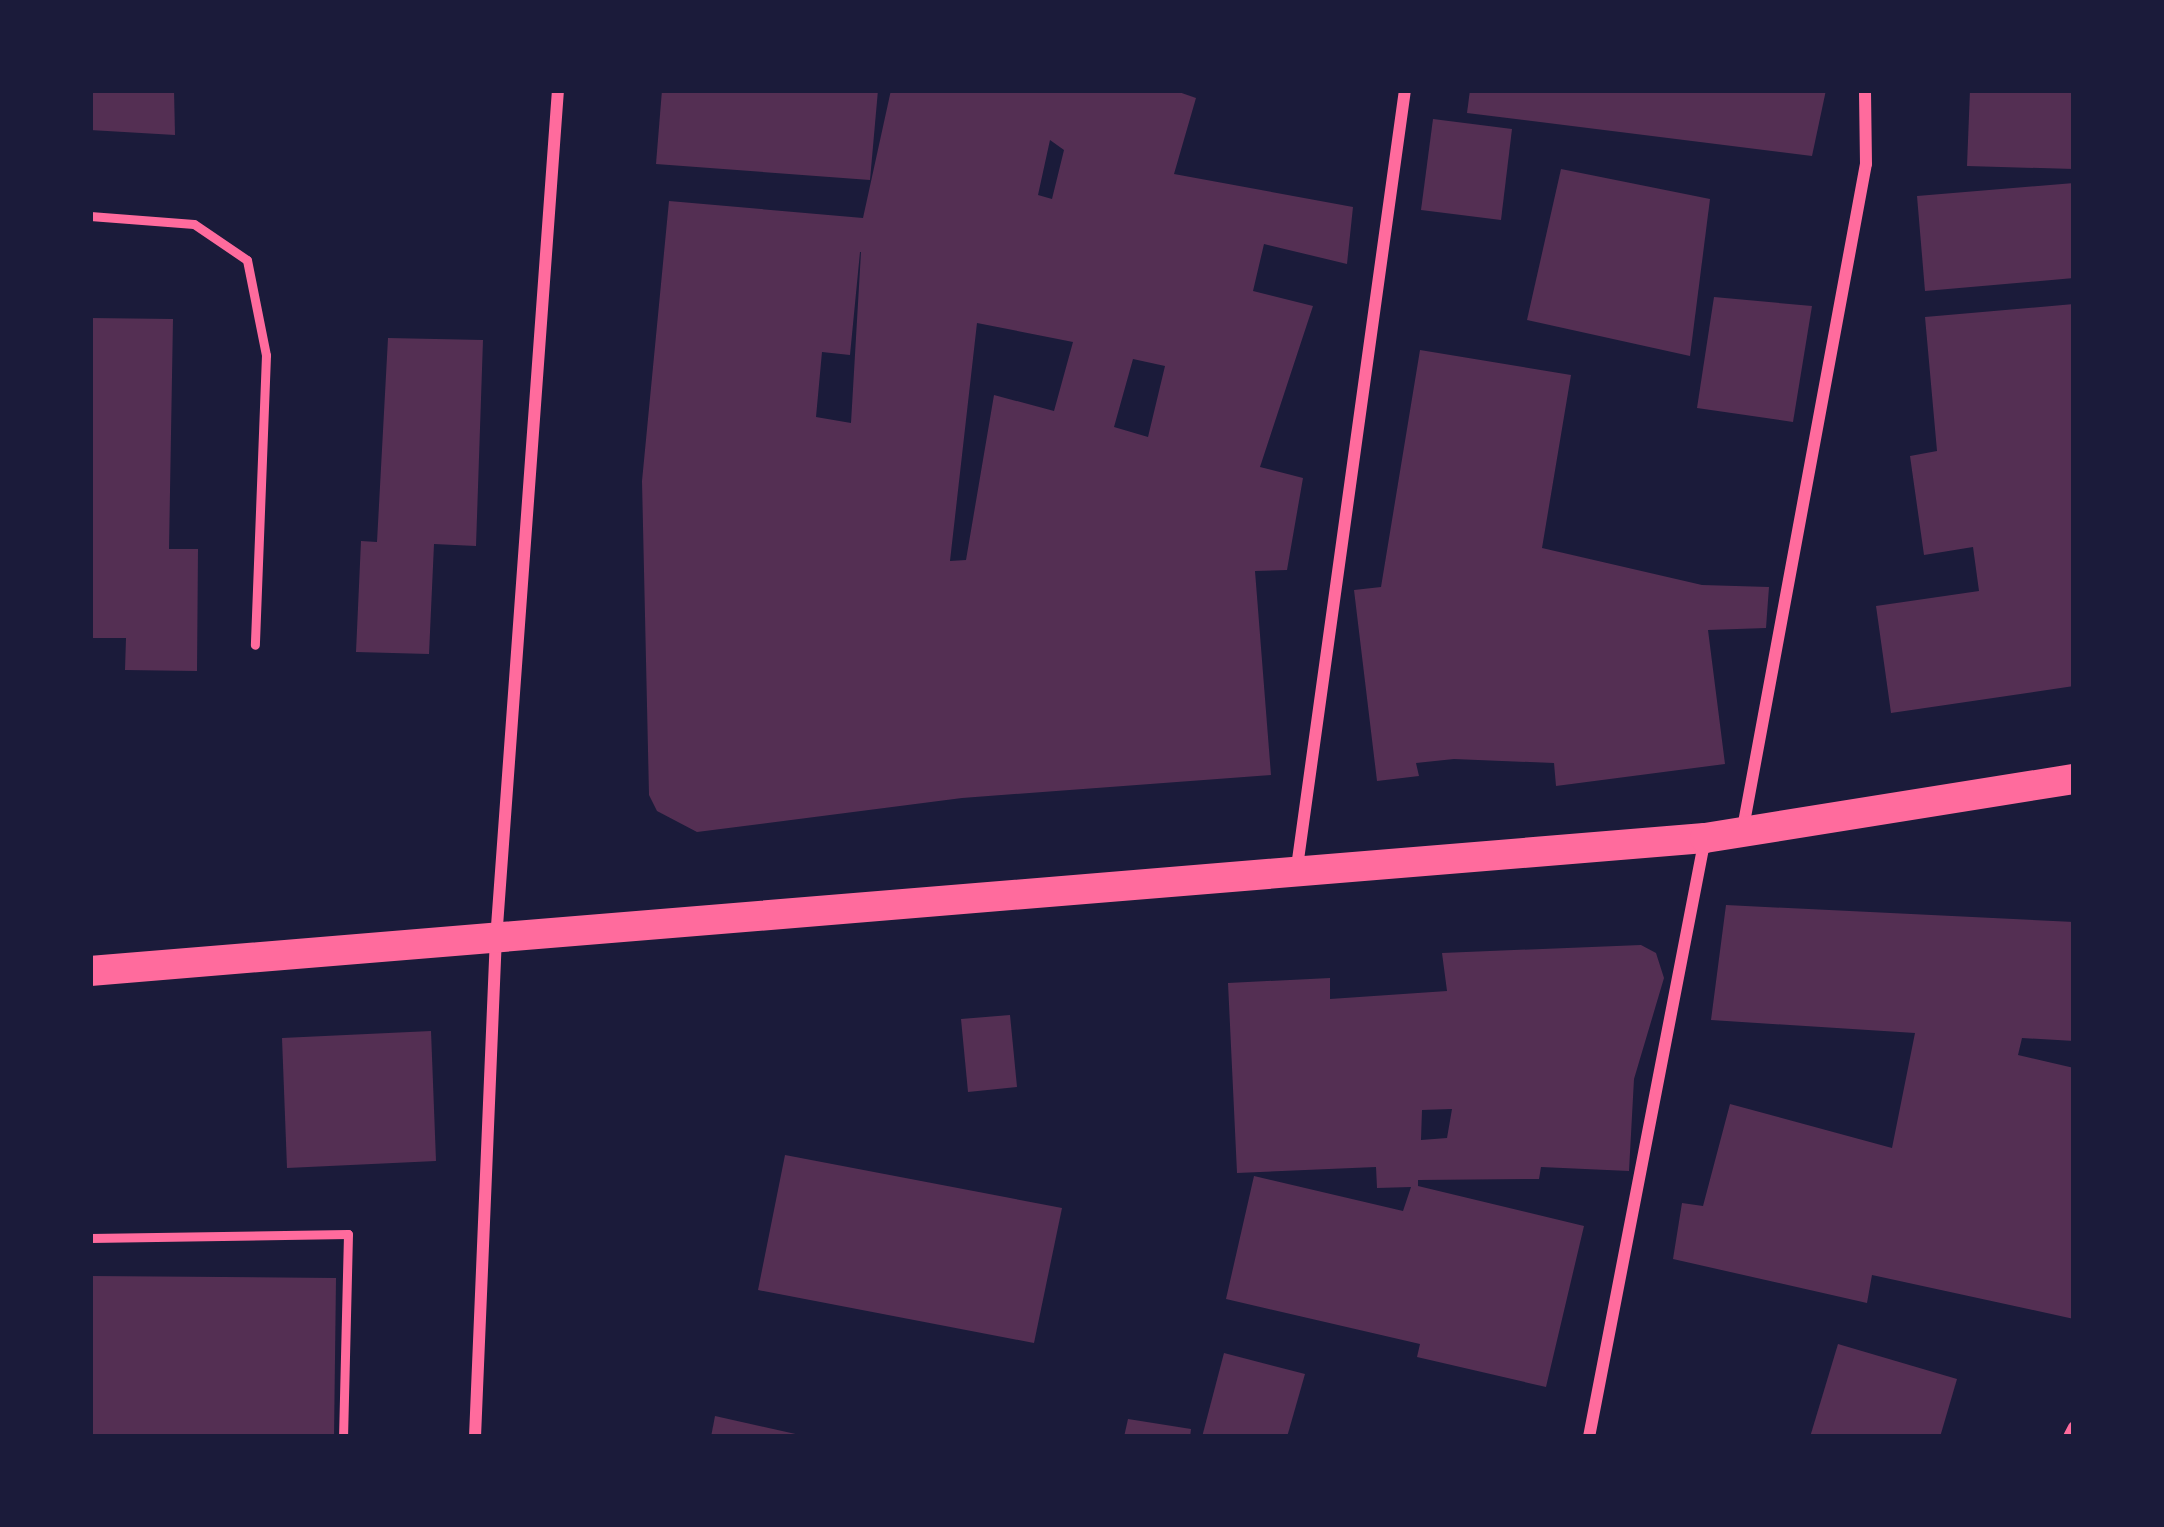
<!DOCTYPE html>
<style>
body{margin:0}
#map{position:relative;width:2164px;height:1527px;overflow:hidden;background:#1b1b3a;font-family:"Work Sans",sans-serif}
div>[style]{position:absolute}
.building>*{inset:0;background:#542f53}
.service>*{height:9px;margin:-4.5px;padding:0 4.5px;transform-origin:4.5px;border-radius:4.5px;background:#ff6b9d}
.minor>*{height:12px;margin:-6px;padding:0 6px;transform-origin:6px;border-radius:6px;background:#ff6b9d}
.primary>*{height:30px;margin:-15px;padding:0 15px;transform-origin:15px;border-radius:15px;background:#ff6b9d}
span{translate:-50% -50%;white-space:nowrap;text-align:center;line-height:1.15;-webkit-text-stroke:12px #1b1b3a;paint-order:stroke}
.frame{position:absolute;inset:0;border:93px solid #1b1b3a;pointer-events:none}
</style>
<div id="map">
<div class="building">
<i style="clip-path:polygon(90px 90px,174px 90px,175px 135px,90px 130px)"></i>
<i style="clip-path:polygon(662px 90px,878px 90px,870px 180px,656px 164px)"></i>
<i style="clip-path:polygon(evenodd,891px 90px,1173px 90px,1196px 98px,1174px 174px,1353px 207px,1347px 264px,1264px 244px,1253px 291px,1313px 306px,1260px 467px,1303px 478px,1287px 570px,1255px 571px,1271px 775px,962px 798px,697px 832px,657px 811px,649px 795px,642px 481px,669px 201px,863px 218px,891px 90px,1050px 140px,1064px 150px,1052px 199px,1038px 195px,1050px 140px,891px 90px,860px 252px,861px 252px,851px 423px,816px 417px,822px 352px,850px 355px,860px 252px,891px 90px,977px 323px,1073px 342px,1054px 411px,994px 395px,966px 560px,950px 561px,977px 323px,891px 90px,1133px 359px,1165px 366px,1148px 437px,1114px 427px,1133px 359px)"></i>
<i style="clip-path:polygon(1470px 90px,1826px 90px,1812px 156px,1467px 113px)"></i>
<i style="clip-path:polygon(1970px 90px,2074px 90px,2074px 169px,1967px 166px)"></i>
<i style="clip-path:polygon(1433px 119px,1512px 129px,1501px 220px,1421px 210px)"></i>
<i style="clip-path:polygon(1561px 169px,1710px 199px,1690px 356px,1527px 320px)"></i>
<i style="clip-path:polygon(2074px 183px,2074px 278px,1925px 291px,1917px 196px)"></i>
<i style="clip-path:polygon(1714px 297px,1812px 306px,1793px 422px,1697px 408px)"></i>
<i style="clip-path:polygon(2074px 304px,2074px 686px,1891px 713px,1876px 606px,1979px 591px,1973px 547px,1924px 555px,1910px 456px,1937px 451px,1925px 317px)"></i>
<i style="clip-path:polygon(90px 318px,173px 319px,169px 549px,198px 549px,197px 671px,125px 670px,126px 638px,90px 638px)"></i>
<i style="clip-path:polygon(388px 338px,483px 340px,476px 546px,434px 544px,429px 654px,356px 652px,361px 541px,377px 542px)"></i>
<i style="clip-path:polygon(1420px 350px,1571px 375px,1542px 548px,1702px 585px,1769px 587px,1766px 628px,1708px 630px,1725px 764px,1556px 786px,1554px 763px,1454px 759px,1416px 763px,1419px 776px,1377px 781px,1354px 590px,1381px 587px)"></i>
<i style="clip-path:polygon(1726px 905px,2074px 922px,2074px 1041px,2022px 1038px,2018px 1055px,2074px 1068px,2074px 1319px,1872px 1275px,1867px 1303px,1673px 1259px,1682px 1203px,1703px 1206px,1730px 1104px,1892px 1148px,1915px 1033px,1711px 1020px)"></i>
<i style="clip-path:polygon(evenodd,1641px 945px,1656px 953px,1664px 978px,1634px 1079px,1629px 1171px,1541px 1167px,1539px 1179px,1418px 1180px,1418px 1186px,1584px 1226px,1546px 1387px,1417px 1357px,1420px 1344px,1226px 1299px,1254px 1176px,1403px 1211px,1411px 1187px,1377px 1188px,1376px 1167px,1237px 1173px,1228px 983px,1330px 978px,1330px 999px,1447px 991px,1442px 953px,1641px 945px,1452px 1109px,1447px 1138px,1421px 1140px,1422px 1110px,1452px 1109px)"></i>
<i style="clip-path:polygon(1010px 1015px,1017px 1087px,968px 1092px,961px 1019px)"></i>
<i style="clip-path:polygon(431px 1031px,436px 1161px,287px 1168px,282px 1038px)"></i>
<i style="clip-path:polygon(785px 1155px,1062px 1208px,1034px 1343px,758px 1290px)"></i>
<i style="clip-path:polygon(90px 1276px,336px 1278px,334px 1437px,90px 1437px)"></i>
<i style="clip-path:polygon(1838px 1344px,1957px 1379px,1940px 1437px,1810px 1437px)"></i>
<i style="clip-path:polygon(1224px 1353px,1305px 1374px,1287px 1437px,1202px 1437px)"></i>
<i style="clip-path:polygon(715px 1416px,800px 1435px,799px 1437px,711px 1437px)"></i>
<i style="clip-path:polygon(1128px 1419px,1191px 1429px,1190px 1437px,1124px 1437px)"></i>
</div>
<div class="service">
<i style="left:90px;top:216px;width:104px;rotate:4.4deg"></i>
<i style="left:194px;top:224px;width:64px;rotate:34.2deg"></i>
<i style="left:247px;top:260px;width:97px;rotate:78.7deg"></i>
<i style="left:266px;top:355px;width:290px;rotate:92.2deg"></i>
<i style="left:90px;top:1238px;width:258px;rotate:-0.9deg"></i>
<i style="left:348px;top:1234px;width:203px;rotate:91.4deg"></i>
</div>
<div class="minor">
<i style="left:1743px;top:828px;width:675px;rotate:-79.51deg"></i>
<i style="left:1866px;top:164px;width:74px;rotate:-90.8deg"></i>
<i style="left:1297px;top:867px;width:784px;rotate:-82.09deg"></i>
<i style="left:475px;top:1437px;width:497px;rotate:-87.6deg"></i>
<i style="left:496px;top:940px;width:852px;rotate:-85.83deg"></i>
<i style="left:1589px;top:1437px;width:610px;rotate:-79.04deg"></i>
<i style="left:2069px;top:1437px;width:11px;rotate:-63deg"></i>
</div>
<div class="primary">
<i style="left:90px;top:971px;width:1620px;rotate:-4.71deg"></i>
<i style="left:1705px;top:838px;width:374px;rotate:-9.1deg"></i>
</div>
<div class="frame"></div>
</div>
